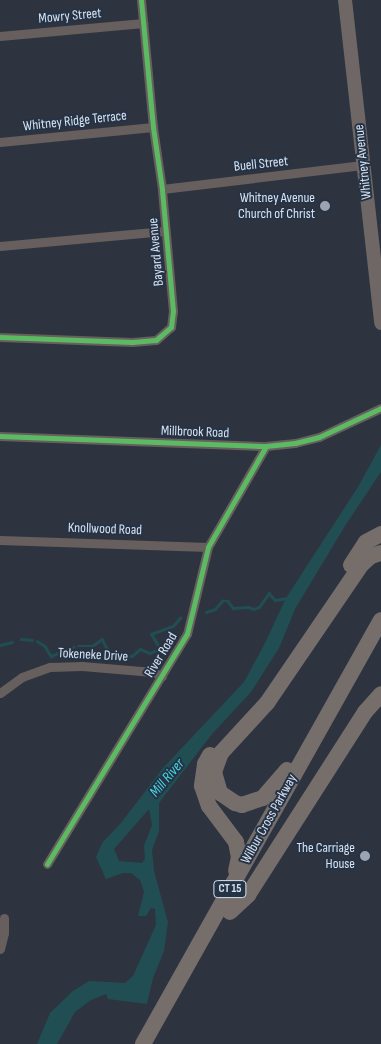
<!DOCTYPE html>
<style>
body{margin:0}
#map{position:relative;width:381px;height:1044px;overflow:hidden;background:#2d343f;font-family:"Sofia Sans Condensed",sans-serif}
div>[style]{position:absolute}
.water>*{inset:0;background:#214e53}
.stream>*{height:2.5px;margin:-1.25px;padding:0 1.25px;transform-origin:1.25px;border-radius:1.25px;background:#214e53}
.minor>*{height:9px;margin:-4.5px;padding:0 4.5px;transform-origin:4.5px;border-radius:4.5px;background:#665f5e}
.primary>*{height:14px;margin:-7px;padding:0 7px;transform-origin:7px;border-radius:7px;background:#6e6766}
.motorway>*{height:16px;margin:-8px;padding:0 8px;transform-origin:8px;border-radius:8px;background:#766e6b}
.cycleway>*{height:5px;margin:-2.5px;padding:0 2.5px;transform-origin:2.5px;border-radius:2.5px;background:#5cba63}
.dots>*{width:14px;height:14px;translate:-50% -50%;box-sizing:border-box;border:2px solid #253347;border-radius:50%}
span{translate:-50% -50%;white-space:nowrap;text-align:center;line-height:1.15;-webkit-text-stroke:4px #253347;paint-order:stroke}
.shield-label span{padding:1px 4px;background:#253347;border:1px solid;border-radius:4px;-webkit-text-stroke-width:0}
.shield-label{font-size:12px;color:#d9e1ee;font-weight:700}
.street-label{font-size:14px;color:#d9e1ee}
.poi-label{font-size:14px;color:#d9e1ee}
.right{translate:-100% -50%;text-align:right}
.water-label{font-size:15px;color:#47d5dd;font-style:italic}
</style>
<div id="map">
<div class="water">
<i style="clip-path:polygon(evenodd,381px 445px,381px 472px,345px 526px,295px 609px,279px 648px,251px 692px,212px 734px,159px 803px,159px 831px,152px 850px,154px 871px,168px 922px,164px 951px,153px 978px,147px 1004px,108px 999px,106px 994px,91px 1000px,75px 1012px,57px 1044px,37px 1044px,50px 1013px,73px 991px,89px 981px,125px 983px,133px 976px,156px 925px,155px 909px,151px 908px,146px 916px,138px 916px,144px 892px,140px 880px,131px 873px,123px 873px,106px 879px,96px 857px,102px 843px,121px 823px,163px 768px,244px 682px,264px 645px,286px 598px,358px 487px,381px 445px,149px 809px,152px 825px,144px 846px,145px 859px,142px 863px,119px 861px,114px 849px,149px 809px)"></i>
</div>
<div class="stream">
<i style="left:206px;top:612px;width:9px;rotate:-18deg"></i>
<i style="left:215px;top:609px;width:11px;rotate:-49deg"></i>
<i style="left:222px;top:601px;width:6px"></i>
<i style="left:228px;top:601px;width:9px;rotate:54deg"></i>
<i style="left:233px;top:608px;width:15px;rotate:-4deg"></i>
<i style="left:248px;top:607px;width:6px;rotate:18deg"></i>
<i style="left:254px;top:609px;width:5px;rotate:-22deg"></i>
<i style="left:259px;top:607px;width:17px;rotate:-54deg"></i>
<i style="left:269px;top:593px;width:9px;rotate:49deg"></i>
<i style="left:275px;top:600px;width:12px;rotate:-9deg"></i>
<i style="left:21px;top:639px;width:11px;rotate:5deg"></i>
<i style="left:37px;top:641px;width:9px;rotate:32deg"></i>
<i style="left:45px;top:646px;width:12px;rotate:59deg"></i>
<i style="left:51px;top:656px;width:24px;rotate:-22deg"></i>
<i style="left:0;top:645px;width:12px;rotate:-14deg"></i>
<i style="left:78px;top:646px;width:14px"></i>
<i style="left:92px;top:646px;width:12px;rotate:-35deg"></i>
<i style="left:102px;top:639px;width:17px;rotate:62deg"></i>
<i style="left:110px;top:654px;width:7px;rotate:27deg"></i>
<i style="left:116px;top:657px;width:16px;rotate:-4deg"></i>
<i style="left:132px;top:656px;width:11px;rotate:-41deg"></i>
<i style="left:140px;top:649px;width:11px;rotate:22deg"></i>
<i style="left:150px;top:653px;width:11px;rotate:-22deg"></i>
<i style="left:160px;top:649px;width:17px;rotate:-121deg"></i>
<i style="left:151px;top:634px;width:23px;rotate:-20deg"></i>
<i style="left:173px;top:626px;width:11px;rotate:-49deg"></i>
</div>
<div class="minor">
<i style="left:0;top:36px;width:144px;rotate:-5.2deg"></i>
<i style="left:0;top:142px;width:154px;rotate:-5.6deg"></i>
<i style="left:162px;top:189px;width:202px;rotate:-6.8deg"></i>
<i style="left:0;top:246px;width:165px;rotate:-5.2deg"></i>
<i style="left:0;top:337px;width:132px;rotate:2.2deg"></i>
<i style="left:132px;top:342px;width:24px;rotate:-5deg"></i>
<i style="left:156px;top:340px;width:20px;rotate:-41deg"></i>
<i style="left:171px;top:327px;width:16px;rotate:-83deg"></i>
<i style="left:173px;top:311px;width:122px;rotate:-95.2deg"></i>
<i style="left:162px;top:189px;width:63px;rotate:-98.3deg"></i>
<i style="left:153px;top:127px;width:128px;rotate:-95.4deg"></i>
<i style="left:0;top:436px;width:266px;rotate:2.2deg"></i>
<i style="left:266px;top:446px;width:29px;rotate:-6deg"></i>
<i style="left:295px;top:443px;width:25px;rotate:-14deg"></i>
<i style="left:319px;top:437px;width:68px;rotate:-25.1deg"></i>
<i style="left:0;top:540px;width:208px;rotate:1.9deg"></i>
<i style="left:0;top:693px;width:27px;rotate:-36deg"></i>
<i style="left:22px;top:677px;width:30px;rotate:-20deg"></i>
<i style="left:50px;top:667px;width:32px;rotate:-2deg"></i>
<i style="left:82px;top:666px;width:71px;rotate:4.8deg"></i>
<i style="left:153px;top:672px;width:10px;rotate:24deg"></i>
<i style="left:47px;top:864px;width:269px;rotate:-58.7deg"></i>
<i style="left:187px;top:634px;width:89px;rotate:-76.4deg"></i>
<i style="left:208px;top:547px;width:116px;rotate:-60.1deg"></i>
<i style="left:0;top:949px;width:16px;rotate:-76deg"></i>
<i style="left:4px;top:933px;width:15px;rotate:-90deg"></i>
</div>
<div class="primary">
<i style="left:345px;top:0;width:325px;rotate:83.6deg"></i>
</div>
<div class="motorway">
<i style="left:351px;top:565px;width:27px;rotate:-57deg"></i>
<i style="left:366px;top:542px;width:17px;rotate:-28deg"></i>
<i style="left:210px;top:755px;width:10px;rotate:119deg"></i>
<i style="left:205px;top:764px;width:22px;rotate:98deg"></i>
<i style="left:202px;top:786px;width:21px;rotate:71deg"></i>
<i style="left:209px;top:806px;width:45px;rotate:53.1deg"></i>
<i style="left:236px;top:842px;width:15px;rotate:79deg"></i>
<i style="left:239px;top:857px;width:14px;rotate:102deg"></i>
<i style="left:287px;top:770px;width:37px;rotate:131deg"></i>
<i style="left:263px;top:798px;width:22px;rotate:162deg"></i>
<i style="left:242px;top:805px;width:7px;rotate:-164deg"></i>
<i style="left:235px;top:803px;width:18px;rotate:-146deg"></i>
<i style="left:220px;top:793px;width:22px;rotate:-106deg"></i>
<i style="left:214px;top:772px;width:20px;rotate:-70deg"></i>
<i style="left:221px;top:753px;width:68px;rotate:-47.4deg"></i>
<i style="left:267px;top:703px;width:167px;rotate:-55.7deg"></i>
<i style="left:361px;top:565px;width:13px;rotate:-42deg"></i>
<i style="left:371px;top:556px;width:10px;rotate:-17deg"></i>
<i style="left:230px;top:912px;width:25px;rotate:-43deg"></i>
<i style="left:248px;top:895px;width:217px;rotate:-57.4deg"></i>
<i style="left:365px;top:712px;width:24px;rotate:-48deg"></i>
<i style="left:143px;top:1044px;width:486px;rotate:-60.7deg"></i>
</div>
<div class="cycleway">
<i style="left:0;top:337px;width:132px;rotate:2.2deg"></i>
<i style="left:132px;top:342px;width:24px;rotate:-5deg"></i>
<i style="left:156px;top:340px;width:20px;rotate:-41deg"></i>
<i style="left:171px;top:327px;width:16px;rotate:-83deg"></i>
<i style="left:173px;top:311px;width:122px;rotate:-95.2deg"></i>
<i style="left:162px;top:189px;width:63px;rotate:-98.3deg"></i>
<i style="left:153px;top:127px;width:128px;rotate:-95.4deg"></i>
<i style="left:0;top:436px;width:266px;rotate:2.2deg"></i>
<i style="left:266px;top:446px;width:29px;rotate:-6deg"></i>
<i style="left:295px;top:443px;width:25px;rotate:-14deg"></i>
<i style="left:319px;top:437px;width:68px;rotate:-25.1deg"></i>
<i style="left:47px;top:864px;width:269px;rotate:-58.7deg"></i>
<i style="left:187px;top:634px;width:89px;rotate:-76.4deg"></i>
<i style="left:208px;top:547px;width:116px;rotate:-60.1deg"></i>
</div>
<div class="dots">
<i style="left:325px;top:206px;background:#9da4b1"></i>
<i style="left:365px;top:856px;background:#9da4b1"></i>
</div>
<div class="shield-label">
<span style="left:230px;top:889px">CT 15</span>
</div>
<div class="street-label">
<span style="left:70px;top:16px;rotate:-5deg">Mowry Street</span>
<span style="left:75px;top:121px;rotate:-6deg">Whitney Ridge Terrace</span>
<span style="left:363px;top:162px;rotate:-96deg">Whitney Avenue</span>
<span style="left:261px;top:164px;rotate:-6deg">Buell Street</span>
<span style="left:156px;top:252px;rotate:-95deg">Bayard Avenue</span>
<span style="left:195px;top:432px;rotate:2deg">Millbrook Road</span>
<span style="left:105px;top:529px;rotate:2deg">Knollwood Road</span>
<span style="left:93px;top:655px;rotate:3deg">Tokeneke Drive</span>
<span style="left:161px;top:655px;rotate:-59deg">River Road</span>
<span style="left:269px;top:819px;rotate:-61deg">Wilbur Cross Parkway</span>
</div>
<div class="poi-label">
<span class="right" style="left:315px;top:206px">Whitney Avenue<br>Church of Christ</span>
<span class="right" style="left:355px;top:856px">The Carriage<br>House</span>
</div>
<div class="water-label">
<span style="left:167px;top:778px;rotate:-50deg">Mill River</span>
</div>
</div>
